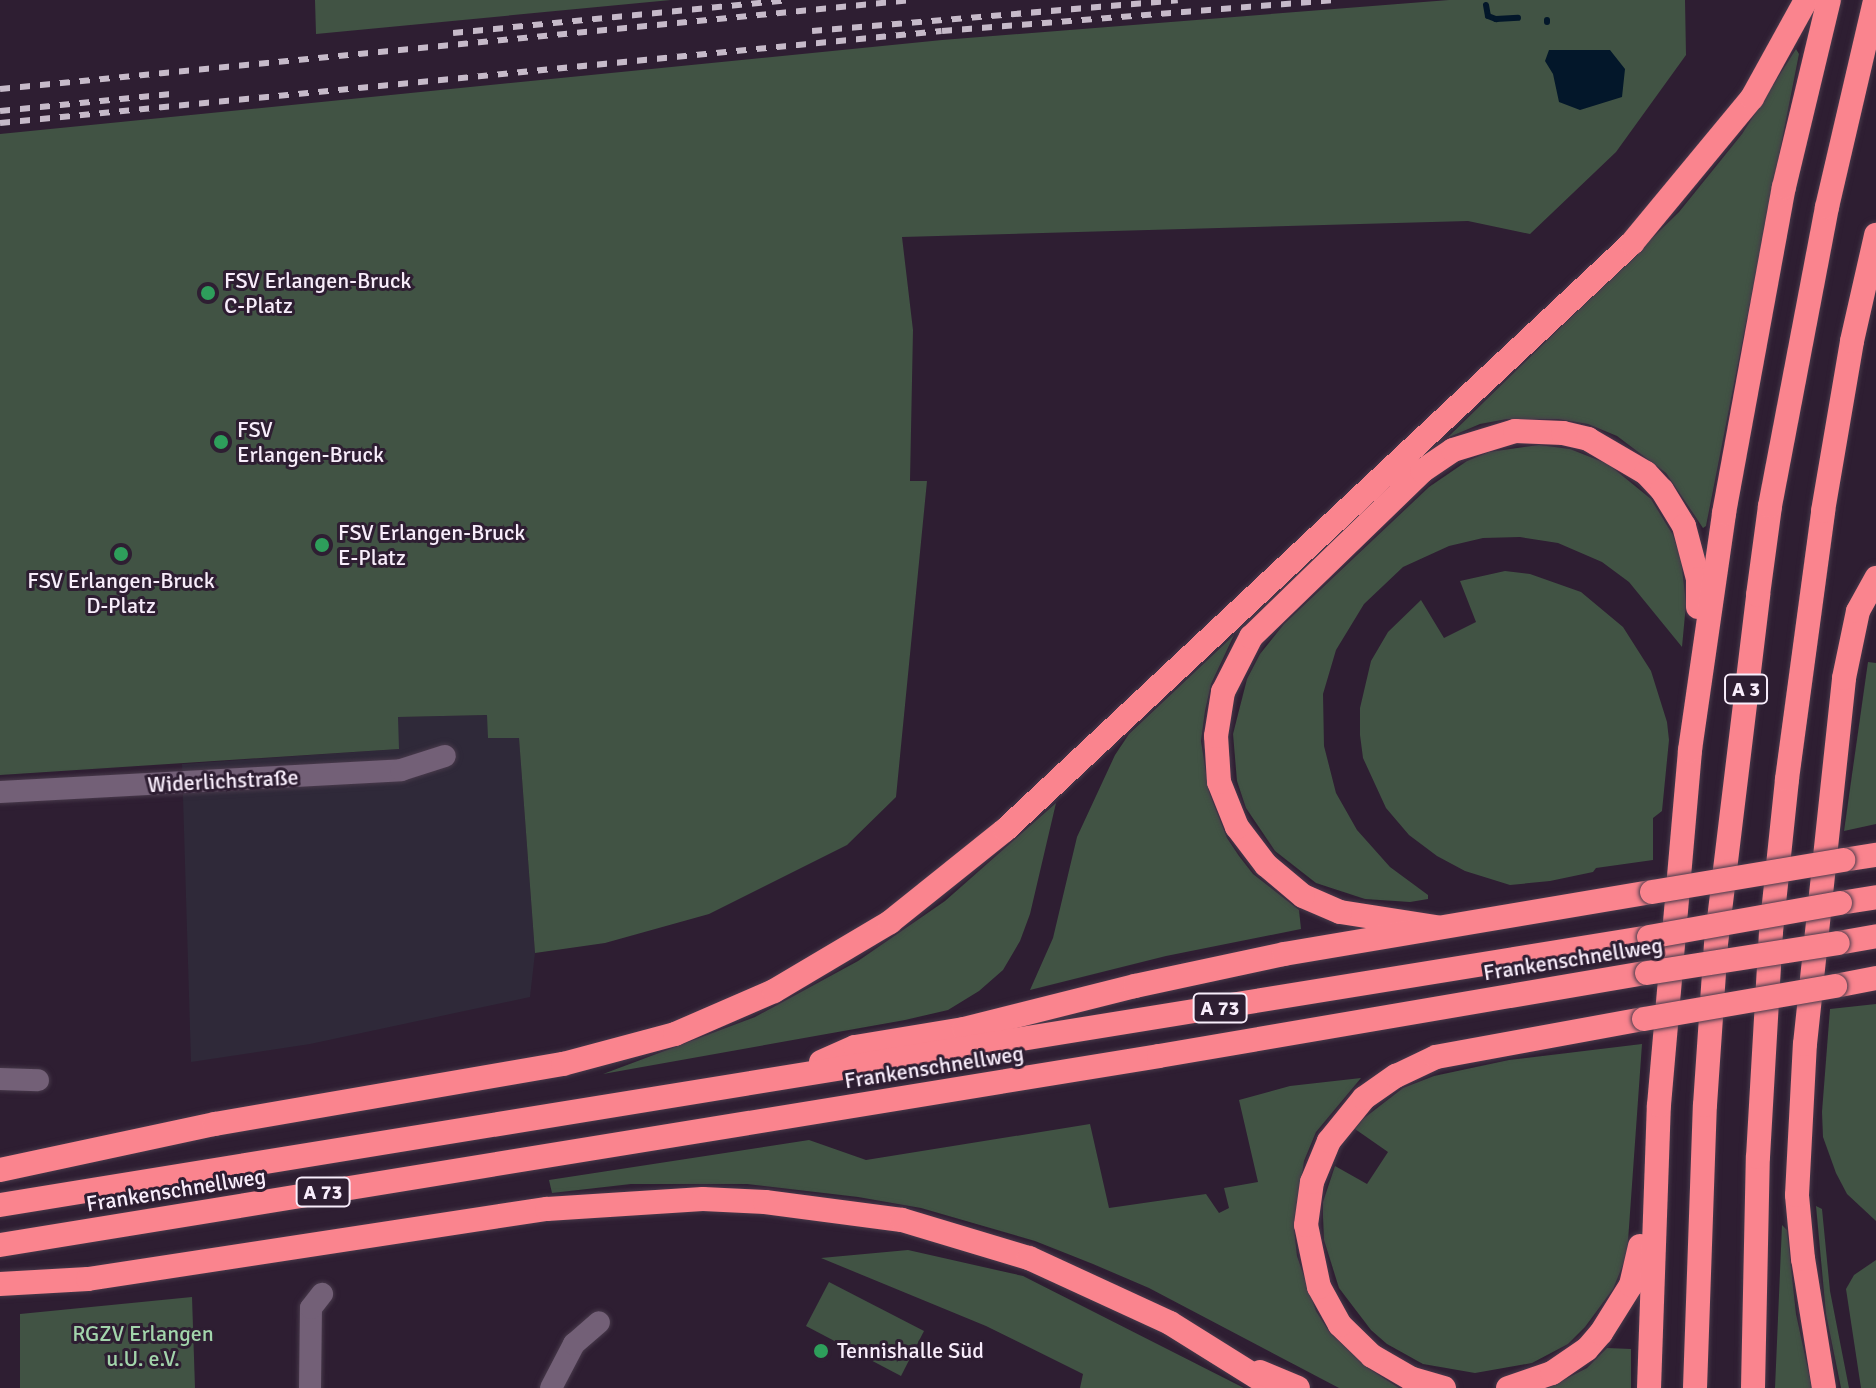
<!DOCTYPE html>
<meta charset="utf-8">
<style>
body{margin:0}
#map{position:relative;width:1876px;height:1388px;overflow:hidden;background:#2e1e32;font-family:Signika,sans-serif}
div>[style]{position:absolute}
.industrial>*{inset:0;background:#2f2939}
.green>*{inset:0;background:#415344}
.water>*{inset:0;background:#03172a}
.stream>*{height:6px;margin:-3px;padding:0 3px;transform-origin:3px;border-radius:3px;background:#03172a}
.roads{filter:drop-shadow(0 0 2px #483a4b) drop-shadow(0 0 2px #483a4b)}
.minor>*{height:22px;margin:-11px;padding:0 11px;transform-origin:11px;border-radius:11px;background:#736077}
.motorway>*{height:24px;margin:-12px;padding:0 12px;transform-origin:12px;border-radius:12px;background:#fa848e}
.rail>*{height:6px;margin-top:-3px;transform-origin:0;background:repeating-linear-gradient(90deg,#c6bac9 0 10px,transparent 0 20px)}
.bridges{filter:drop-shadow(0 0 2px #483a4b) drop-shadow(0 0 2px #483a4b)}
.motorway-bridge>*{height:24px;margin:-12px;padding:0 12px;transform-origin:12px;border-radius:12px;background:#fa848e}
.dots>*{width:22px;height:22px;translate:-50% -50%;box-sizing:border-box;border:4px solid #2e1e32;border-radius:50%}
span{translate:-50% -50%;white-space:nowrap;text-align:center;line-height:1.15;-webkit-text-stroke:6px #2e1e32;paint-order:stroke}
.shield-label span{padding:2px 6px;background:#2e1e32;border:2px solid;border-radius:6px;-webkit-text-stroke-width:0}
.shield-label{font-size:20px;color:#f8edfb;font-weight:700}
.poi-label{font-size:22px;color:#f8edfb}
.left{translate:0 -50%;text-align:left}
.street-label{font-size:22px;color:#f8edfb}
.park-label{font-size:22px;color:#a2d4ab}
</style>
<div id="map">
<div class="industrial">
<i style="clip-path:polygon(487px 715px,519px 737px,535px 953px,530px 997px,310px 1044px,191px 1062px,182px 764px,398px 749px,397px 717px)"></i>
</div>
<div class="green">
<i style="clip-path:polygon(315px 0,671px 0,316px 34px)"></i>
<i style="clip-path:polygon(1449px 0,1685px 0,1686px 55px,1616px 152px,1530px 234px,1468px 221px,902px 237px,913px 330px,910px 481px,927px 481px,896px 797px,847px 845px,709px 914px,605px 943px,535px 953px,519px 738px,488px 738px,487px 715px,398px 717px,399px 749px,0 775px,0 134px,942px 40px)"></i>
<i style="clip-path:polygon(1796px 49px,1799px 54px,1706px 526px,1703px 528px,1666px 473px,1617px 436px,1588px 424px,1558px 419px,1507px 419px,1480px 424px,1447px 438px,1679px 212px,1742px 134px)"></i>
<i style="clip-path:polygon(1539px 445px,1570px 449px,1608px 464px,1651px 499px,1673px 535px,1681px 559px,1686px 604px,1682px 647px,1629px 582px,1602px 562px,1558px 543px,1520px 537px,1483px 538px,1449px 546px,1403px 567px,1364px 604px,1336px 650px,1323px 694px,1324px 746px,1336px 793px,1357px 830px,1390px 867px,1428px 895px,1428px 899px,1410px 902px,1365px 899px,1316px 883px,1275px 851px,1246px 808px,1237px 781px,1233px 734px,1247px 679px,1260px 654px,1284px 624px,1429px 487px,1467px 461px,1489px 452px)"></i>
<i style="clip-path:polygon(1505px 571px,1530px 574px,1581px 592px,1623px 627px,1651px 671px,1667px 722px,1669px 740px,1662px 811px,1653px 818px,1653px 860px,1596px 868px,1593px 872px,1550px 881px,1510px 885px,1465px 871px,1437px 856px,1409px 835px,1386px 808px,1363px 758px,1360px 735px,1360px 708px,1371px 661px,1388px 632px,1421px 600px,1444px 638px,1476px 622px,1460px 581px)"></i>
<i style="clip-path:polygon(1234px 635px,1211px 684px,1205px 711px,1201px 741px,1209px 792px,1227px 838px,1239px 856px,1253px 874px,1299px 910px,1301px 929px,1166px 956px,1030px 990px,1053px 938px,1077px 837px,1115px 755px,1129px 734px)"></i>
<i style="clip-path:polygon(1868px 662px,1876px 663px,1876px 824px,1844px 831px)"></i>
<i style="clip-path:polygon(1056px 803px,1030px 914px,1020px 941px,1003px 970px,979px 991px,948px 1010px,905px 1020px,603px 1074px,755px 1017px,858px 961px,945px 901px)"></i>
<i style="clip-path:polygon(1876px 1004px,1876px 1221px,1847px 1194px,1836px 1173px,1823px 1137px,1822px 1112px,1830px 1009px)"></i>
<i style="clip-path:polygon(1642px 1044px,1627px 1255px,1613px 1289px,1585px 1327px,1568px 1344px,1532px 1363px,1475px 1373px,1423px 1364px,1387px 1344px,1371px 1330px,1339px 1288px,1324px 1240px,1323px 1217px,1323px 1202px,1335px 1166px,1367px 1184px,1388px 1152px,1355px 1129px,1363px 1119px,1403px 1088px,1434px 1076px,1509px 1060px)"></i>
<i style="clip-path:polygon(1361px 1078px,1316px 1132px,1304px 1161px,1294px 1229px,1297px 1256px,1316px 1311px,1330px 1333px,1368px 1368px,1399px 1388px,1339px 1388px,1149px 1288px,1093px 1264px,1035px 1241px,921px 1208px,858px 1197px,747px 1184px,631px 1184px,552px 1193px,549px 1180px,809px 1140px,866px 1160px,1090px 1124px,1109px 1208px,1206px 1194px,1219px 1213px,1229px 1208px,1224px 1188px,1258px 1182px,1239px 1100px,1290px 1086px)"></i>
<i style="clip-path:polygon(1816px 1206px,1822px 1209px,1830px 1291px,1849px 1388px,1841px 1388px,1826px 1314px)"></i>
<i style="clip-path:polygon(1782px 1225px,1787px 1230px,1796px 1314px,1812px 1388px,1775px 1388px)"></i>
<i style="clip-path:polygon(908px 1250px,1023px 1276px,1244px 1388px,1080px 1388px,1083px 1374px,986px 1326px,821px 1258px)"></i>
<i style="clip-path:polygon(1876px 1260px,1876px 1388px,1861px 1388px,1846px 1289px,1854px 1275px)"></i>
<i style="clip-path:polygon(829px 1282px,924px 1331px,901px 1376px,806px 1326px)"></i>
<i style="clip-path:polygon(192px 1297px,195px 1388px,20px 1388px,20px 1314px)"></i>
<i style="clip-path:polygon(1607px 1348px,1631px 1349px,1631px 1388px,1548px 1388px,1587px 1368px)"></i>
</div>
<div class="water">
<i style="clip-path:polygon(1549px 50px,1610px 50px,1625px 69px,1622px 97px,1580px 110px,1559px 102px,1553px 74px,1545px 61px)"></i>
</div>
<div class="stream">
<i style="left:1486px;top:5px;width:11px;rotate:80deg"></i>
<i style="left:1488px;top:16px;width:9px;rotate:21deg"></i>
<i style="left:1496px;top:19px;width:22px;rotate:-3deg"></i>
<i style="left:1547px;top:20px;width:2px;rotate:90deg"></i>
</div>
<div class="roads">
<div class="minor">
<i style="left:0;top:792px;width:402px;rotate:-3.1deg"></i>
<i style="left:401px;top:770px;width:46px;rotate:-17.7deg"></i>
<i style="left:0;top:1079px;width:38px;rotate:2deg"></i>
<i style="left:310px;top:1388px;width:80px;rotate:-89.3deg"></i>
<i style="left:311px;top:1308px;width:18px;rotate:-52deg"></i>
<i style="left:551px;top:1388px;width:50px;rotate:-62.4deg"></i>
<i style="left:574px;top:1344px;width:33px;rotate:-41deg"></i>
</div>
<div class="motorway">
<i style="left:1843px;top:860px;width:33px;rotate:-9deg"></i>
<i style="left:1840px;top:903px;width:36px;rotate:-9deg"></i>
<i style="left:1436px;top:927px;width:97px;rotate:-171.1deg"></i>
<i style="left:1340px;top:912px;width:40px;rotate:-156.6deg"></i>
<i style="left:1303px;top:896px;width:48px;rotate:-140deg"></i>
<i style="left:1266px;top:865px;width:48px;rotate:-127.3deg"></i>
<i style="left:1237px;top:827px;width:48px;rotate:-111.8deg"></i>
<i style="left:1219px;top:782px;width:46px;rotate:-93.7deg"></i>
<i style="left:1216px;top:736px;width:45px;rotate:-81deg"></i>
<i style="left:1223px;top:692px;width:62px;rotate:-63deg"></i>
<i style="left:1251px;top:637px;width:238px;rotate:-44.1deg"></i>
<i style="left:1422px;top:471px;width:37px;rotate:-34deg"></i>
<i style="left:1453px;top:450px;width:65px;rotate:-17deg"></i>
<i style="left:1515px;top:431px;width:48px;rotate:2.4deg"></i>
<i style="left:1563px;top:433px;width:26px;rotate:13deg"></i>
<i style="left:1588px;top:439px;width:67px;rotate:30.4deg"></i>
<i style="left:1646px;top:473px;width:23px;rotate:47deg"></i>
<i style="left:1662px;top:490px;width:42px;rotate:58.6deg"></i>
<i style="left:1684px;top:526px;width:55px;rotate:75.2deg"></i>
<i style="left:1698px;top:579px;width:28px;rotate:90deg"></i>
<i style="left:1838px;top:943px;width:39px;rotate:-10deg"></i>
<i style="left:1835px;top:986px;width:42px;rotate:-11deg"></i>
<i style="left:821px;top:1062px;width:37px;rotate:-24deg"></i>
<i style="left:855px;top:1047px;width:110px;rotate:-9.4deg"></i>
<i style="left:964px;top:1029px;width:176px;rotate:-14.1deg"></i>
<i style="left:1135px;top:986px;width:152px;rotate:-12.1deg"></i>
<i style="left:1284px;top:954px;width:373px;rotate:-9.6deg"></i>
<i style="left:0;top:1170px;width:220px;rotate:-12.1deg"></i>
<i style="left:215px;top:1124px;width:353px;rotate:-9.8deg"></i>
<i style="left:563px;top:1064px;width:116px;rotate:-15deg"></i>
<i style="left:675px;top:1034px;width:108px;rotate:-23.5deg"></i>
<i style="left:774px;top:991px;width:135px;rotate:-30.7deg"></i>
<i style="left:890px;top:922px;width:147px;rotate:-38.7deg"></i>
<i style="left:1005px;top:830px;width:859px;rotate:-43.11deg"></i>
<i style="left:1632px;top:243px;width:188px;rotate:-50.4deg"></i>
<i style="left:1752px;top:98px;width:112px;rotate:-61.1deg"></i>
<i style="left:0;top:1205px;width:1671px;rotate:-9.23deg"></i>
<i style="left:0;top:1245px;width:1174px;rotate:-9.26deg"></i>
<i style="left:1159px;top:1056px;width:495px;rotate:-9.7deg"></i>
<i style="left:0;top:1284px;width:88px;rotate:-3.3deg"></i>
<i style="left:88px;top:1279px;width:464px;rotate:-8.7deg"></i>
<i style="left:547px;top:1209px;width:156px;rotate:-3.7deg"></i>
<i style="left:703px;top:1199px;width:62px;rotate:2.8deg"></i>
<i style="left:765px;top:1202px;width:138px;rotate:7.5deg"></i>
<i style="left:902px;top:1220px;width:133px;rotate:16.7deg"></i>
<i style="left:1029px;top:1258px;width:155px;rotate:24.7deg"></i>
<i style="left:1170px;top:1323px;width:123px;rotate:32deg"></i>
<i style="left:1260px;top:1372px;width:41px;rotate:22.8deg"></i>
<i style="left:1444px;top:1388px;width:35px;rotate:-164deg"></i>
<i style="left:1410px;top:1378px;width:44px;rotate:-149.9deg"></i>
<i style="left:1372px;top:1356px;width:45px;rotate:-135.9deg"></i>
<i style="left:1340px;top:1325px;width:43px;rotate:-118.9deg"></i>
<i style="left:1319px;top:1287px;width:63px;rotate:-101.8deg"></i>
<i style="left:1306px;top:1225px;width:43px;rotate:-82.1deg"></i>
<i style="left:1312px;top:1182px;width:44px;rotate:-67.5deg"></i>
<i style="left:1329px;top:1141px;width:55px;rotate:-50.9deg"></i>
<i style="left:1364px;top:1098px;width:39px;rotate:-35deg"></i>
<i style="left:1396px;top:1076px;width:44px;rotate:-25.4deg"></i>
<i style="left:1436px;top:1057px;width:211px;rotate:-10.4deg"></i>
<i style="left:1508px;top:1388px;width:46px;rotate:-18.8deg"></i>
<i style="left:1552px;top:1373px;width:42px;rotate:-34.4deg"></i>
<i style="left:1587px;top:1349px;width:21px;rotate:-49deg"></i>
<i style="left:1601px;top:1333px;width:57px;rotate:-58deg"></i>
<i style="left:1631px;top:1285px;width:40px;rotate:-77deg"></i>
<i style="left:1649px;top:1388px;width:283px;rotate:-88deg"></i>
<i style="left:1659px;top:1105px;width:356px;rotate:-85deg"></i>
<i style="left:1690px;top:750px;width:239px;rotate:-81.8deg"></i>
<i style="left:1724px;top:513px;width:331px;rotate:-79.6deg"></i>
<i style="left:1784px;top:187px;width:192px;rotate:-76.5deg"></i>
<i style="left:1695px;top:1388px;width:283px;rotate:-88deg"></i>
<i style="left:1705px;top:1105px;width:161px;rotate:-86.1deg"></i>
<i style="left:1716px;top:944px;width:352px;rotate:-83.1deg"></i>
<i style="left:1758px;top:595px;width:90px;rotate:-82.3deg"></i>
<i style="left:1770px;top:506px;width:304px;rotate:-79.2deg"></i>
<i style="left:1827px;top:207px;width:212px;rotate:-76.9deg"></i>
<i style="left:1753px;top:1388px;width:231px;rotate:-88.8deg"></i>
<i style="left:1758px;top:1157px;width:225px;rotate:-86.7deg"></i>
<i style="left:1771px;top:932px;width:154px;rotate:-84deg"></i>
<i style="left:1787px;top:779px;width:270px;rotate:-82.3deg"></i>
<i style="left:1823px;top:511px;width:172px;rotate:-80.3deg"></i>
<i style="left:1852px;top:341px;width:109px;rotate:-77.2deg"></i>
<i style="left:1824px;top:1388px;width:131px;rotate:-99.2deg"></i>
<i style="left:1803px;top:1259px;width:64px;rotate:-95.4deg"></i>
<i style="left:1797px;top:1195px;width:151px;rotate:-87deg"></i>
<i style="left:1805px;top:1044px;width:368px;rotate:-83.9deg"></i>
<i style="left:1844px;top:678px;width:68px;rotate:-78.2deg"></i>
<i style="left:1858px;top:611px;width:38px;rotate:-61deg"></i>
</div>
</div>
<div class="rail">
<i style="left:812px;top:31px;width:367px;rotate:-4.8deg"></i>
<i style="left:453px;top:33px;width:336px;rotate:-5.6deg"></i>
<i style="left:0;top:89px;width:916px;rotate:-5.57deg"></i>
<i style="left:0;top:111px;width:172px;rotate:-5.7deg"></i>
<i style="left:0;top:123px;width:946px;rotate:-5.58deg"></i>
<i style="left:942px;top:31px;width:397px;rotate:-4.5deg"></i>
</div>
<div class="bridges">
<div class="motorway-bridge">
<i style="left:1652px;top:892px;width:194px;rotate:-9.5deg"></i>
<i style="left:1649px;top:937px;width:194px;rotate:-10.1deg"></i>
<i style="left:1647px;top:973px;width:193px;rotate:-8.9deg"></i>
<i style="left:1644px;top:1019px;width:194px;rotate:-9.8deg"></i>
</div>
</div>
<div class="dots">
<i style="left:208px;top:293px;background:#2e9e5b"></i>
<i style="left:221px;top:442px;background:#2e9e5b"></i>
<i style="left:322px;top:545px;background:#2e9e5b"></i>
<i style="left:121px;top:554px;background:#2e9e5b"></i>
<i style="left:821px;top:1351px;background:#2e9e5b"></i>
</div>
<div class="shield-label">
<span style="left:1746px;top:689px">A 3</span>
<span style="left:1220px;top:1008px">A 73</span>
<span style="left:323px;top:1192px">A 73</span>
</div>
<div class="poi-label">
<span class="left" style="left:224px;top:293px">FSV Erlangen-Bruck<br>C-Platz</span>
<span class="left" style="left:237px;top:442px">FSV<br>Erlangen-Bruck</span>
<span class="left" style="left:338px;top:545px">FSV Erlangen-Bruck<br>E-Platz</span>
<span style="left:121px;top:593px">FSV Erlangen-Bruck<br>D-Platz</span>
<span class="left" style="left:837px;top:1351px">Tennishalle Süd</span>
</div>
<div class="street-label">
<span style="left:223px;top:781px;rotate:-3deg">Widerlichstraße</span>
<span style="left:1573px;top:959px;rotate:-9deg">Frankenschnellweg</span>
<span style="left:934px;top:1067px;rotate:-9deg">Frankenschnellweg</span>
<span style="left:176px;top:1190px;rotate:-9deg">Frankenschnellweg</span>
</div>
<div class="park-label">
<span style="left:143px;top:1346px">RGZV Erlangen<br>u.U. e.V.</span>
</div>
</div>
